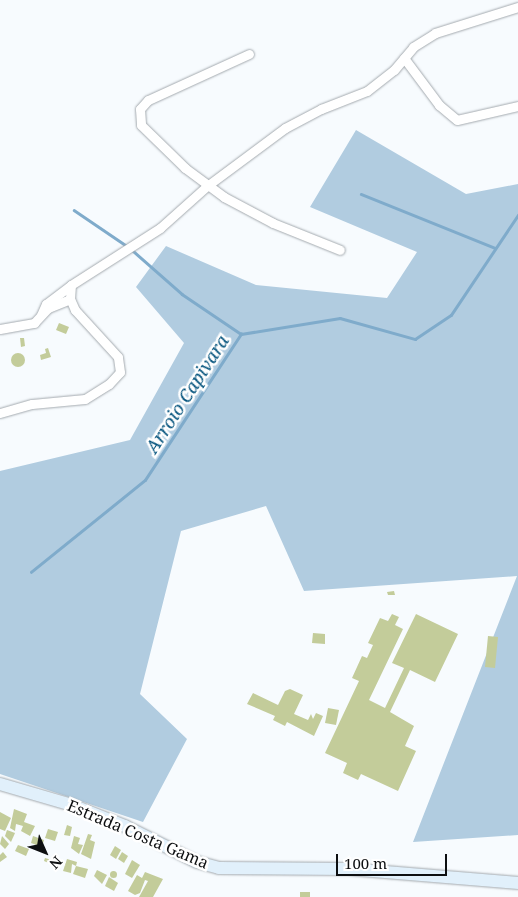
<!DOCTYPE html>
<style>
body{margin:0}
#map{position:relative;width:518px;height:897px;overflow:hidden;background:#f7fbfe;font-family:"Noto Serif",serif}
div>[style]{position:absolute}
.green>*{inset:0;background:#b1cce0}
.stream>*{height:2.5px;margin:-1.25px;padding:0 1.25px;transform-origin:1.25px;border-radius:1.25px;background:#7fabcb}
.building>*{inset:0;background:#c3cc9a}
.round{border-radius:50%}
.roads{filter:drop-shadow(0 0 1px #a4aaaf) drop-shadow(0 0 1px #a4aaaf)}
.minor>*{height:9px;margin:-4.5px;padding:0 4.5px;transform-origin:4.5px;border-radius:4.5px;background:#fff}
.secondary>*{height:12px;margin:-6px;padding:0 6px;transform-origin:6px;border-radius:6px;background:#e1f0fb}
span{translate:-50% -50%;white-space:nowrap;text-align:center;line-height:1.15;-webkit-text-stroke:5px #fff;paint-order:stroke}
.street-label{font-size:16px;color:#0d0f11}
.water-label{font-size:18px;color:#02527c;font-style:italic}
.north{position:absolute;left:20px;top:827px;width:50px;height:50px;-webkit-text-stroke:4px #fff;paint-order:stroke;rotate:134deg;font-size:14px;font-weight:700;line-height:20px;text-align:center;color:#0d0f11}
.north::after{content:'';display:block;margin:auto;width:18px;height:22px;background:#0d0f11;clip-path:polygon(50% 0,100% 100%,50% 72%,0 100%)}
.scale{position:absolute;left:336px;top:854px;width:111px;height:22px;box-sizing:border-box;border:2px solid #0d0f11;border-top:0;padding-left:6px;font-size:15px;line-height:18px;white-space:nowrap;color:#0d0f11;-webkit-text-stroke:4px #fff;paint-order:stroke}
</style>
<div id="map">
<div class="green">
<i style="clip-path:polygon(356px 130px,466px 194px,518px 184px,518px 835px,413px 842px,517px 576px,304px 591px,266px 506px,181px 531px,140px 694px,187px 739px,143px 822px,0 774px,0 471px,130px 440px,184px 343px,136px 287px,166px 246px,256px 285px,387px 298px,417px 252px,310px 207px)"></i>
</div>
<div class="stream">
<i style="left:361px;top:194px;width:144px;rotate:21.9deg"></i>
<i style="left:74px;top:210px;width:64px;rotate:34.2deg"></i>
<i style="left:131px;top:249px;width:68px;rotate:41.4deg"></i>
<i style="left:182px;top:294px;width:71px;rotate:34.1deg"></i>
<i style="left:31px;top:572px;width:146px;rotate:-38.9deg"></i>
<i style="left:145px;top:480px;width:175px;rotate:-56.7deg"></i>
<i style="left:241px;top:334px;width:100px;rotate:-9.2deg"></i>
<i style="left:340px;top:318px;width:78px;rotate:15.6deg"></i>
<i style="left:415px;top:339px;width:43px;rotate:-33.7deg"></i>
<i style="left:451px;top:315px;width:120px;rotate:-56.2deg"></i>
</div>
<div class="building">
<i style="clip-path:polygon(59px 323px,69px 327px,66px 334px,56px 330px)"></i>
<i style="clip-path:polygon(20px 338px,24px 338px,25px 346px,21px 347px)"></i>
<i style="clip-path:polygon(48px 348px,51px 357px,41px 360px,40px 355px,46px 353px,45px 349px)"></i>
<i class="round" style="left:11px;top:353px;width:14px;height:14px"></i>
<i style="clip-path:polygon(394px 591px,395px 595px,388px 595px,387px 592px)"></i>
<i style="clip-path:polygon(392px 614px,399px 617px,395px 625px,403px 629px,369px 700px,385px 708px,404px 668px,392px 663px,416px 614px,458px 634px,435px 682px,410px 670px,390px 712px,414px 726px,405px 746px,416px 751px,398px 791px,361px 774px,358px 780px,343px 773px,347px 763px,325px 753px,359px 681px,352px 678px,362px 656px,367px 658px,373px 645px,368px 643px,380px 618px,388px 621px)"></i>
<i style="clip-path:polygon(313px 633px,325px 634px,325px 644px,312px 643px)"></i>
<i style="clip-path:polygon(488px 636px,498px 637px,495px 668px,485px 667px)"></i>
<i style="clip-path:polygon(290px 689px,303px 695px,294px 714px,308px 720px,311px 714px,313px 719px,316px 713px,323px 716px,314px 736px,287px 722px,285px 726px,273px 720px,275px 716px,247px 704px,253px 693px,278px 705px,285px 691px)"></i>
<i style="clip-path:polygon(328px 708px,339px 710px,336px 725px,325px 723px)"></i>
<i style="clip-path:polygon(14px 809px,27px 814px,24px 822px,35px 826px,30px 836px,21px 831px,23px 826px,16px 824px,15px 831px,10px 828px)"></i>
<i style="clip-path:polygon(0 812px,11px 818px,5px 831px,0 829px)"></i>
<i style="clip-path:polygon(67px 825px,72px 827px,70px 836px,64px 835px)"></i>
<i style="clip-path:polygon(48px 829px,58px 832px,55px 841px,45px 838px)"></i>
<i style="clip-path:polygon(7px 830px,15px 833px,11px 842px,5px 836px)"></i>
<i style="clip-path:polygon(88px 834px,92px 835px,90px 840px,95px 842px,91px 859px,81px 854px)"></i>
<i style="clip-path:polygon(2px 836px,9px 844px,5px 849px,0 844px)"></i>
<i style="clip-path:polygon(33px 836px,44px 840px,42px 847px,31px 843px)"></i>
<i style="clip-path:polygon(74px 836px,80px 838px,78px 844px,83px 845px,79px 854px,71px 848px)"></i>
<i style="clip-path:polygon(18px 845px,29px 849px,26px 856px,15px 851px)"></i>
<i style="clip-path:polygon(115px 846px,121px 850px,116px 859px,110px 855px)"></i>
<i style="clip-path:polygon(3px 852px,7px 857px,0 862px,0 855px)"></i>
<i style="clip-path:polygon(122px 852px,128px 856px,124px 863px,118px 859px)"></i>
<i style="clip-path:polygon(45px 858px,52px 860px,51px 864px,44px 861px)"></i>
<i style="clip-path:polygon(67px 859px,77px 862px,76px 866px,72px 864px,71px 873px,63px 871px)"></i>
<i style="clip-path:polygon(132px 860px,140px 865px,132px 878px,125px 874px)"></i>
<i style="clip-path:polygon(76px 866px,88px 869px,85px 878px,73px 874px)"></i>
<i style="clip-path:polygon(97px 870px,107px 875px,102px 884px,94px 876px)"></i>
<i class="round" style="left:109.5px;top:870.5px;width:7px;height:7px"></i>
<i style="clip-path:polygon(145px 872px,163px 879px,153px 897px,139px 897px,148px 881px,145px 880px,140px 893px,135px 895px,128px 891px,137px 875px,142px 878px)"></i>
<i style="clip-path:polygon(109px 877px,118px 883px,114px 891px,105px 886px)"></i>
<i style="clip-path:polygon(300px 892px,310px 892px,310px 897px,300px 897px)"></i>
</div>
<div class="roads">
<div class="minor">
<i style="left:249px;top:54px;width:111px;rotate:155.5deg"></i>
<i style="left:148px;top:100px;width:12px;rotate:132deg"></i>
<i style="left:140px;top:109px;width:16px;rotate:86deg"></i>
<i style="left:141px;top:125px;width:62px;rotate:44.3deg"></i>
<i style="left:185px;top:168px;width:49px;rotate:36.6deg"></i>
<i style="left:224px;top:197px;width:55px;rotate:28deg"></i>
<i style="left:273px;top:223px;width:72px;rotate:21.9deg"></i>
<i style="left:404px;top:58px;width:59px;rotate:53.3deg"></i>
<i style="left:439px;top:105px;width:23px;rotate:40deg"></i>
<i style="left:457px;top:120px;width:63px;rotate:-12.9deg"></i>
<i style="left:41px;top:315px;width:12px;rotate:-66deg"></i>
<i style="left:46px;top:304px;width:31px;rotate:-37deg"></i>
<i style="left:71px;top:285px;width:106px;rotate:-32.6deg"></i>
<i style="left:160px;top:228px;width:63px;rotate:-41.8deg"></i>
<i style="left:207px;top:186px;width:97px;rotate:-36.6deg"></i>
<i style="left:285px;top:128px;width:41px;rotate:-27.8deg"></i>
<i style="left:321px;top:109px;width:49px;rotate:-21.4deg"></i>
<i style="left:367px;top:91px;width:34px;rotate:-38deg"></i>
<i style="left:394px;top:70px;width:30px;rotate:-50deg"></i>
<i style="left:413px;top:47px;width:26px;rotate:-32deg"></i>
<i style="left:435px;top:33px;width:87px;rotate:-17.4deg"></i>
<i style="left:0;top:329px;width:35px;rotate:-10deg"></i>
<i style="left:34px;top:323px;width:21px;rotate:-47deg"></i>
<i style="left:48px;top:308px;width:24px;rotate:-22deg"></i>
<i style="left:0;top:413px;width:33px;rotate:-16deg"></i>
<i style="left:32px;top:404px;width:53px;rotate:-5.4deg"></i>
<i style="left:85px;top:399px;width:28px;rotate:-32deg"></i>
<i style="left:109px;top:384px;width:16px;rotate:-47deg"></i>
<i style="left:120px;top:372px;width:15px;rotate:-98deg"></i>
<i style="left:118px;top:357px;width:64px;rotate:-132.5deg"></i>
<i style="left:75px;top:310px;width:12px;rotate:-114deg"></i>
<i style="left:70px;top:299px;width:14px;rotate:-86deg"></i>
</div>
<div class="secondary">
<i style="left:0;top:784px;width:75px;rotate:16.3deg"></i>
<i style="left:72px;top:805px;width:57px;rotate:21.6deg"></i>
<i style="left:125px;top:826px;width:80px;rotate:26.6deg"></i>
<i style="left:197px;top:862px;width:23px;rotate:15deg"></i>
<i style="left:219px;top:868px;width:130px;rotate:0.4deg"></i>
<i style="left:349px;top:869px;width:170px;rotate:4.7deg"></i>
</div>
</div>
<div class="street-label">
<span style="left:138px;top:834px;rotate:23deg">Estrada Costa Gama</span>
</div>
<div class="water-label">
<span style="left:187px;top:394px;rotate:-57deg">Arroio Capivara</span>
</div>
<div class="north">N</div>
<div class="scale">100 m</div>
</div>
